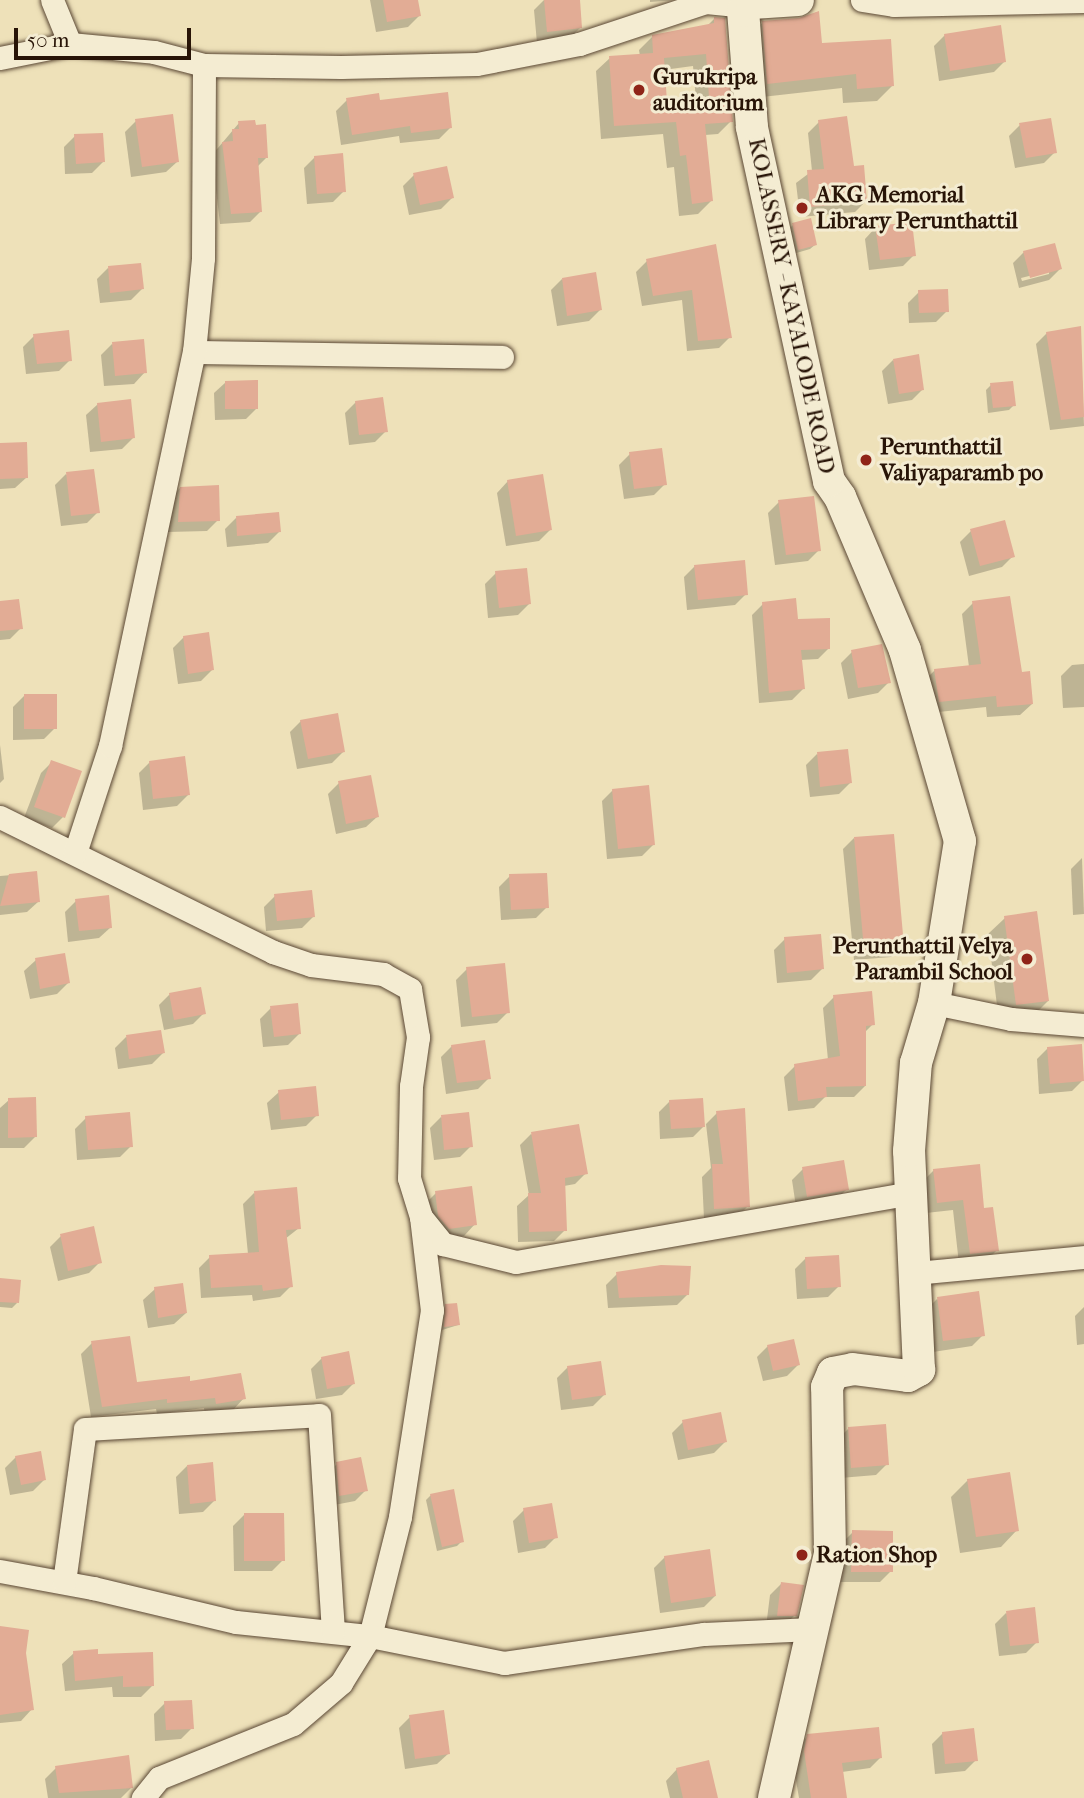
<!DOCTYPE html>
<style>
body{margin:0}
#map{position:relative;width:1084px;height:1798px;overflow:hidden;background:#eee1b9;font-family:"IM FELL French Canon",serif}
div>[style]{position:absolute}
.shadow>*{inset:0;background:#0003}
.building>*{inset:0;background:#e2ac95}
.roads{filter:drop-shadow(0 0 2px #5a4734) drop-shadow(0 0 2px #5a4734)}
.minor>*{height:23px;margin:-11.5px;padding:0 11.5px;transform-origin:11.5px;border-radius:11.5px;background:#f4ecd2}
.secondary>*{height:32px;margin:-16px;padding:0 16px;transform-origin:16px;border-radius:16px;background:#f4ecd2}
.dots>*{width:19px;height:19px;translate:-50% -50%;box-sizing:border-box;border:4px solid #f4ecd2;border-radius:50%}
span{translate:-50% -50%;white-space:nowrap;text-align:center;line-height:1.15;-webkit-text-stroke:6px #f4ecd2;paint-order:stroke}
.poi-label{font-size:23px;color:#281407;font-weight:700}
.left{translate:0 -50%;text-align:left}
.right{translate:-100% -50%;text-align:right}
.street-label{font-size:23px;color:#281407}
.scale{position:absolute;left:14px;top:28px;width:177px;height:32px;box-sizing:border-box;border:4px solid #281407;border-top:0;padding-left:9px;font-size:21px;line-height:24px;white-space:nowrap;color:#281407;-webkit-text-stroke:5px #f4ecd2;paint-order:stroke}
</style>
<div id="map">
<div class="shadow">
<i style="clip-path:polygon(370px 0,416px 0,419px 16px,408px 27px,376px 32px)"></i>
<i style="clip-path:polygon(544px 0,578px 0,580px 28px,569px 39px,537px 43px,534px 10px)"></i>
<i style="clip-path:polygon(650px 0,677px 0,650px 2px)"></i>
<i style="clip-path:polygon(evenodd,714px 19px,731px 121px,718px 134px,705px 135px,711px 201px,698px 214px,679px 216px,674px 167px,667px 168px,663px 134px,601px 139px,596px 71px,610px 58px,640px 56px,639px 50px,653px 36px,707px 26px,714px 19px,693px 66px,696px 100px,666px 104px,663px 70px,693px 66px)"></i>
<i style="clip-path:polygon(763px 22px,821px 45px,892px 86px,877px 101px,843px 103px,842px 88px,753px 98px,748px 38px)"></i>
<i style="clip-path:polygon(945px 35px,1005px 61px,994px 72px,939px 81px,934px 46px)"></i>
<i style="clip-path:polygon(347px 100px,378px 102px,450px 128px,439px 139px,400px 143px,399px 136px,341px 145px,336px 111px)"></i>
<i style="clip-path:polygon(136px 121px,178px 161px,166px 172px,131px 177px,125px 132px)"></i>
<i style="clip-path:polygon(819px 122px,852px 167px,866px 201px,855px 212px,800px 217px,796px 183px,812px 171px,808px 133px)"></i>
<i style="clip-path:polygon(239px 123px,265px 126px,267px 157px,257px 167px,261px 211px,250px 222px,220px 224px,212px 155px)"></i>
<i style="clip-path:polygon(1020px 125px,1055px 152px,1044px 163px,1015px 168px,1009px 136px)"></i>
<i style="clip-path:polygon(75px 136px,103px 162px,92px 173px,65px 174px,64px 147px)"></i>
<i style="clip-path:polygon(315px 157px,344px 191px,333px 202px,307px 204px,304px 168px)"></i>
<i style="clip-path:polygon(414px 175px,452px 198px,441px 209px,409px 215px,403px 186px)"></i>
<i style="clip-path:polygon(793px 225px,816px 244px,810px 249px,793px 254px,788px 230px)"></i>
<i style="clip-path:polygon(876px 227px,914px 255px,903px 266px,869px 270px,865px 239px)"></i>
<i style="clip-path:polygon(714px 246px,730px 337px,719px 348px,687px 351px,682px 300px,642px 306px,636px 272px,647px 261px)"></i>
<i style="clip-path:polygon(evenodd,1024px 252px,1060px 269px,1049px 280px,1019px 288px,1013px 263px,1024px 252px,1049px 271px,1049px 274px,1022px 281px,1021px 278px,1049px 271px)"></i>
<i style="clip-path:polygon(108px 268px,142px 289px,131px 300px,100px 303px,97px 279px)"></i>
<i style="clip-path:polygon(562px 279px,600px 310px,589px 321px,557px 326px,551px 290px)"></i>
<i style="clip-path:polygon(919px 292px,947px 311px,936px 322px,909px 323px,908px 303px)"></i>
<i style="clip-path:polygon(1080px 328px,1084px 426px,1050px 430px,1036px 344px,1047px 333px)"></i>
<i style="clip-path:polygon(34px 336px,70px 360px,59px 371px,26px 374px,23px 347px)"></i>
<i style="clip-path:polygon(112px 344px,145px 372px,134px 384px,104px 386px,101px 355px)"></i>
<i style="clip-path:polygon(893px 360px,923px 389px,912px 400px,888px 404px,882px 371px)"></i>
<i style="clip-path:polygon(226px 382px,257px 408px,246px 419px,215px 420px,214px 393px)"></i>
<i style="clip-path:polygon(991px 385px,1014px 405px,1009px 410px,988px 413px,986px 390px)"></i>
<i style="clip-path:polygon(356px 402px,386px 431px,375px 442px,349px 445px,345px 413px)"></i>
<i style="clip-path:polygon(98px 404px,133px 438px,122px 449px,90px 452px,86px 415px)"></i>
<i style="clip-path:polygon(0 445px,27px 477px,15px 488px,0 489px)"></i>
<i style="clip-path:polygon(630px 454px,665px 484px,654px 495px,624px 499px,619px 465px)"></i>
<i style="clip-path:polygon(66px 474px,98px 512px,87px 523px,61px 526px,55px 485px)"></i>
<i style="clip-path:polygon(508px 481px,550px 530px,539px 541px,506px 546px,497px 493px)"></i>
<i style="clip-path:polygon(180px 488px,218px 520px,207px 531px,168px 532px,169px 499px)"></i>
<i style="clip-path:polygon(779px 502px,819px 550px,808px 561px,775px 565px,768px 513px)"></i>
<i style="clip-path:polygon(236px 518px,279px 532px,268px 543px,227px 547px,225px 529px)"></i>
<i style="clip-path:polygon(971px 531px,1013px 556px,1002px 567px,969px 576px,960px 542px)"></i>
<i style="clip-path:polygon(695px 566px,746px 594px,735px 605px,687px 610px,684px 577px)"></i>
<i style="clip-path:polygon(496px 573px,529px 604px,518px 615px,488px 618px,485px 584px)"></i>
<i style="clip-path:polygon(0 603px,21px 628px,10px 639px,0 640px)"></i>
<i style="clip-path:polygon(973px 603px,1020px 674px,1032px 704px,1020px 715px,987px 717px,986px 707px,929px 713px,924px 681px,935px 670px,969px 667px,962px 614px)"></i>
<i style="clip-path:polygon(763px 604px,796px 621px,829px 648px,818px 659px,800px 660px,803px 689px,792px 700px,759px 703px,752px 615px)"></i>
<i style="clip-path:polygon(184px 637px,212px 670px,201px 681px,178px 684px,173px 648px)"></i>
<i style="clip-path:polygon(852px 652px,889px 682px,878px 693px,848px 699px,841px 663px)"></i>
<i style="clip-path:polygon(1084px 664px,1084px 707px,1063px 708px,1061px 676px,1072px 665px)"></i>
<i style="clip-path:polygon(24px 696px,55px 728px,44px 739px,13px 740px,13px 707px)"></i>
<i style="clip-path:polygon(301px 721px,343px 752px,332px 763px,297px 769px,290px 732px)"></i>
<i style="clip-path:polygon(0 745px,4px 779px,0 783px)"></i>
<i style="clip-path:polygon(817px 754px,850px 783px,839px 794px,810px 797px,806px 765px)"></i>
<i style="clip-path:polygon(52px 762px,63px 817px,52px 828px,24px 818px,41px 773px)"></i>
<i style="clip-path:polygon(150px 762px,188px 795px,177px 806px,143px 810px,139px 773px)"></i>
<i style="clip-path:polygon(339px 783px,378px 816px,366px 827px,336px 834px,328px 794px)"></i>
<i style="clip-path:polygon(613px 790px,653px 845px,642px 856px,607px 859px,602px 801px)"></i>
<i style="clip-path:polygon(854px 838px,902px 945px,891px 957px,854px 960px,843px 849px)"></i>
<i style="clip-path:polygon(1082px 858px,1084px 914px,1073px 915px,1071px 869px)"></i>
<i style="clip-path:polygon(36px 873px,39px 901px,27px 912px,0 915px,0 876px)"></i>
<i style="clip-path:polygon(510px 876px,547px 907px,536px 918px,501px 920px,499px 887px)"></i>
<i style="clip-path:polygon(275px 896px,313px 917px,302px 928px,266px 931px,264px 907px)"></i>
<i style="clip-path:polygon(76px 901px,111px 927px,99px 938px,68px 942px,65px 912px)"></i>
<i style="clip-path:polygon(1005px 918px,1048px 1001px,1031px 1018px,999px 1021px,988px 934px)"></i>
<i style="clip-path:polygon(785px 939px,822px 969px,811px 980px,777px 983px,774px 950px)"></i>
<i style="clip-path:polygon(36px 960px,68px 983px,57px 994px,30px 999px,24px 971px)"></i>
<i style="clip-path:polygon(467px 969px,508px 1012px,497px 1023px,461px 1027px,456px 980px)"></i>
<i style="clip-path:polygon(170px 994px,204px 1013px,193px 1024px,164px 1030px,159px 1005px)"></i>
<i style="clip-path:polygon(834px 997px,873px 1024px,864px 1033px,865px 1086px,854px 1097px,825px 1097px,814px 1108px,788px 1111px,784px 1077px,795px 1066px,828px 1060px,823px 1008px)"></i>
<i style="clip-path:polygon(271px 1008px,299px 1034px,288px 1045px,263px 1047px,260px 1019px)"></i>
<i style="clip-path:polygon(126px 1037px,163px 1053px,152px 1064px,118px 1069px,115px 1048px)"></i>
<i style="clip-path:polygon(452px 1046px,489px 1078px,478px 1089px,446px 1094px,441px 1057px)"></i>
<i style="clip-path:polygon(1048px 1048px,1083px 1080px,1072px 1091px,1039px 1094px,1037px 1059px)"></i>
<i style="clip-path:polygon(279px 1092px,317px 1115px,306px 1126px,271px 1130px,267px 1103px)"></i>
<i style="clip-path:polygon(9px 1100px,35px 1137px,24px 1148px,0 1148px,0 1108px)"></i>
<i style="clip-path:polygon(670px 1101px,704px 1126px,717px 1113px,748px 1206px,737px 1217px,704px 1219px,702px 1177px,711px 1168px,706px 1124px,693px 1137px,660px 1139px,659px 1112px)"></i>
<i style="clip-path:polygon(441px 1117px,471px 1146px,460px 1157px,434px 1160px,430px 1128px)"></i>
<i style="clip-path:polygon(86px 1118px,131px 1146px,120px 1157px,77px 1160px,75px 1129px)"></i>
<i style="clip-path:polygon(531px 1134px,586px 1173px,575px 1184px,564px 1186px,565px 1230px,554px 1241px,518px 1242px,517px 1206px,529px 1195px,520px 1145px)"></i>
<i style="clip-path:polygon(803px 1169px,847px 1189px,836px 1200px,796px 1207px,792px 1180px)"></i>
<i style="clip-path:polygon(934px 1170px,983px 1210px,997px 1250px,986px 1261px,959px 1264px,953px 1210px,926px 1213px,923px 1181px)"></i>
<i style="clip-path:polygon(254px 1193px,299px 1228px,285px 1239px,291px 1286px,280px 1297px,253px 1301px,252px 1295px,201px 1298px,199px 1268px,210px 1257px,248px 1254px,243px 1204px)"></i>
<i style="clip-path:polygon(436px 1193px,475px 1224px,464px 1236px,437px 1239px,425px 1204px)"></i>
<i style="clip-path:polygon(61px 1236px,100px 1262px,89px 1273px,58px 1281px,50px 1247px)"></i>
<i style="clip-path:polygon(806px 1258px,839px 1286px,828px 1297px,797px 1299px,795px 1269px)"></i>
<i style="clip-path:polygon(617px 1274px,688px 1294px,677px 1305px,608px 1308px,606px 1285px)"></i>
<i style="clip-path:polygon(0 1280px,17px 1303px,12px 1308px,0 1307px)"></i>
<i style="clip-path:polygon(155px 1289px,186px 1313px,174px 1324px,148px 1328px,143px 1300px)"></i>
<i style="clip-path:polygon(937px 1299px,983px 1335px,972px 1346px,933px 1352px,926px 1310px)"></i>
<i style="clip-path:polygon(446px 1306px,458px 1325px,439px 1331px,441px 1311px)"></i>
<i style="clip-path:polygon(1084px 1307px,1084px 1344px,1077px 1345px,1075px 1316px)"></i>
<i style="clip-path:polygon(92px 1343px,135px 1384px,189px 1383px,244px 1398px,233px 1410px,205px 1414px,204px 1408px,157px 1414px,156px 1409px,91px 1417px,81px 1354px)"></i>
<i style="clip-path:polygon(768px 1346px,798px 1365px,787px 1376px,763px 1381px,757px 1357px)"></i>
<i style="clip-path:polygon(322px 1358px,353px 1384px,342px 1395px,316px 1399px,311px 1369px)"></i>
<i style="clip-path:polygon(568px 1367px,604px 1395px,593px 1406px,561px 1410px,557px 1378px)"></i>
<i style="clip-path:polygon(683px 1422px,725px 1442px,714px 1453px,678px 1460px,672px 1433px)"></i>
<i style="clip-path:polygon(848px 1429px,887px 1464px,876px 1475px,840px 1478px,837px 1440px)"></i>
<i style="clip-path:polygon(16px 1457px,44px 1480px,33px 1491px,10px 1495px,5px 1468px)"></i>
<i style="clip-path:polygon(337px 1464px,366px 1490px,355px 1501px,329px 1506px,326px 1475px)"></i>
<i style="clip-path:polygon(187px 1466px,214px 1501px,203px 1512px,179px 1514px,176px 1477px)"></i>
<i style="clip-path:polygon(968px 1480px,1017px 1530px,1001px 1547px,960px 1553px,951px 1497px)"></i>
<i style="clip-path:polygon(431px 1495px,462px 1541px,457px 1546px,437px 1551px,426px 1500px)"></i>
<i style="clip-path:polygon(524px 1510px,556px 1537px,545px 1548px,518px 1553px,513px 1521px)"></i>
<i style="clip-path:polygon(244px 1515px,283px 1560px,272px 1571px,234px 1571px,233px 1526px)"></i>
<i style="clip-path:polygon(853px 1532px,891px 1571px,880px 1582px,841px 1582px,842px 1543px)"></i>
<i style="clip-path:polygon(665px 1557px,715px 1596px,704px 1607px,660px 1613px,654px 1568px)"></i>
<i style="clip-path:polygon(781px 1584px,795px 1615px,784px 1626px,766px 1627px,770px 1595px)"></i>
<i style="clip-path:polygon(1006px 1613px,1037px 1642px,1026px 1653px,999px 1656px,995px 1624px)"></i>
<i style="clip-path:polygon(0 1628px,24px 1653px,32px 1709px,21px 1721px,0 1723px)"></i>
<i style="clip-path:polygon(74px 1653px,96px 1655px,152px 1686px,141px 1697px,113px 1697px,112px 1687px,65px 1691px,62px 1664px)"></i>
<i style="clip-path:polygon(165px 1703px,192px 1728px,181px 1739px,155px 1741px,154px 1714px)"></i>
<i style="clip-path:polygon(410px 1717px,449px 1753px,437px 1764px,405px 1769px,399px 1728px)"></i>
<i style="clip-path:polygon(943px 1733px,976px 1760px,965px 1771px,935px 1774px,932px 1744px)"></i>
<i style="clip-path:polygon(808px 1736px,881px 1757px,870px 1768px,842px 1772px,846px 1798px,799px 1798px,793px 1763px,797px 1747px)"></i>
<i style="clip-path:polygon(56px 1768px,132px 1787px,121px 1798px,48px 1798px,45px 1779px)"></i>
<i style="clip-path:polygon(677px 1769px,714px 1798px,670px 1798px,666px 1781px)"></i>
</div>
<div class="building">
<i style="clip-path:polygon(383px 0,418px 0,421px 16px,387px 22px)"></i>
<i style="clip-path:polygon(544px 0,580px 0,582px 28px,547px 32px)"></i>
<i style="clip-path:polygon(819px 11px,822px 43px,891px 39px,894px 86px,857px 89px,856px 74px,767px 84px,762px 21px,799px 18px)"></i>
<i style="clip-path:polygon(evenodd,714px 17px,725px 18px,733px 122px,705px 124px,713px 201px,692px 204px,686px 155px,680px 156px,676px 122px,614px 126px,609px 56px,653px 53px,652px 35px,714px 23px,714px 17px,706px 54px,709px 97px,667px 102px,664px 58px,706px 54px)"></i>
<i style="clip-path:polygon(1001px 25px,1006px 62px,950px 71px,944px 34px)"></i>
<i style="clip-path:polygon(448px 92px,452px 128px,411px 133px,410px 126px,352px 135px,346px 98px,379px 93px,380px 100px)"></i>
<i style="clip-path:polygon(173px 114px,179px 162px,142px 167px,135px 119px)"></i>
<i style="clip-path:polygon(847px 116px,854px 166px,864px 165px,867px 202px,810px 207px,807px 170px,824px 169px,818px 120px)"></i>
<i style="clip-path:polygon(1051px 118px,1057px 153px,1026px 158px,1019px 123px)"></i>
<i style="clip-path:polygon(255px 120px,256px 125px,266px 124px,268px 158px,258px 158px,262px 212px,231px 214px,222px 142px,233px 141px,232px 129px,239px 129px,238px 121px)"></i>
<i style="clip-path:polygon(103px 133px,105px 162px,76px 164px,74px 134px)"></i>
<i style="clip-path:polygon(343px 153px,346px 192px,317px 194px,314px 156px)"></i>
<i style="clip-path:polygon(447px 166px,454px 198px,420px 205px,413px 173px)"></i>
<i style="clip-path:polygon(811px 218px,817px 245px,798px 250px,792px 223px)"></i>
<i style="clip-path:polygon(912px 222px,916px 256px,880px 260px,875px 226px)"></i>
<i style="clip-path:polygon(1055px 243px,1062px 269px,1030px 278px,1023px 251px)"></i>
<i style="clip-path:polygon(716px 244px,732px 338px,698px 341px,692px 290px,653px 296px,646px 259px)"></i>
<i style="clip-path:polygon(141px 263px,144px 289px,110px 293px,108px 266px)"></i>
<i style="clip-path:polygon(596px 272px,602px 310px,567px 316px,562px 278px)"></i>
<i style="clip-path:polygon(948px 289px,949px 312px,919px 313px,918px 290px)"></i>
<i style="clip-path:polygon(1081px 326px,1084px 417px,1061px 420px,1046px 332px)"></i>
<i style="clip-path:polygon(69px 330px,72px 361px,37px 364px,33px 334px)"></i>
<i style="clip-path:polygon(144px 339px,147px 373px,115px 376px,112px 342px)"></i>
<i style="clip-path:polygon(919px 354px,924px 390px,899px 394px,893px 359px)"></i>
<i style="clip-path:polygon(258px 380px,258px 409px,225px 409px,225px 381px)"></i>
<i style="clip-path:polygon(1013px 381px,1016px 406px,993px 408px,990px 383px)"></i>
<i style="clip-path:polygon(383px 397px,388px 432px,359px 435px,355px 401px)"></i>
<i style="clip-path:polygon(131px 399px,135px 438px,101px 442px,97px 403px)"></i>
<i style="clip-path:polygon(27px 442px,28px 478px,0 479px,0 443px)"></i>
<i style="clip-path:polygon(662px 448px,667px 485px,634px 489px,629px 452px)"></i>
<i style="clip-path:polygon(94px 469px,100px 513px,71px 516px,66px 472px)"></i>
<i style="clip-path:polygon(543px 474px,552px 530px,516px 536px,507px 480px)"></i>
<i style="clip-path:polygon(219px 485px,220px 521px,178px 522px,180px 487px)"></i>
<i style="clip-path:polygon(814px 496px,821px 551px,786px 555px,778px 500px)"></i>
<i style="clip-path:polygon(279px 512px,281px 532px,237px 536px,236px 516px)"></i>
<i style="clip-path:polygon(1005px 520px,1015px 557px,980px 566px,970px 529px)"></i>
<i style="clip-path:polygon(745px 560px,748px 595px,698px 600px,694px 565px)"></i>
<i style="clip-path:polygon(527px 568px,531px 604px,499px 608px,495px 571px)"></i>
<i style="clip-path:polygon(1010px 596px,1022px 672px,1030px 671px,1033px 704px,997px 707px,996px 696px,939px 702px,934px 669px,981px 664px,972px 601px)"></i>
<i style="clip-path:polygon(796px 598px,798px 619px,830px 618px,830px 649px,801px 650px,805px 689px,769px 693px,762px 602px)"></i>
<i style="clip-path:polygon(19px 599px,23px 629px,0 631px,0 601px)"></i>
<i style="clip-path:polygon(209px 632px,214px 670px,188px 674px,183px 636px)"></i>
<i style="clip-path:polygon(882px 644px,891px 683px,858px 688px,851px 650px)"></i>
<i style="clip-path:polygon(24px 694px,57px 694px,57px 729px,24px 729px)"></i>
<i style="clip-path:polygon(338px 713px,345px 752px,308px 759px,300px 720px)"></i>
<i style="clip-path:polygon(848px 749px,852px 783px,820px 787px,817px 752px)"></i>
<i style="clip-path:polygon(185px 756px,190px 795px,153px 799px,149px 761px)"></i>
<i style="clip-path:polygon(51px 760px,82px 771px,65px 818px,34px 807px)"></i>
<i style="clip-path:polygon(371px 775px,379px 817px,346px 824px,338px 781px)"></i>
<i style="clip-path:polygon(649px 785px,655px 845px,618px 849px,612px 789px)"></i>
<i style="clip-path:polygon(894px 834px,904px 946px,864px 950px,854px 837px)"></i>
<i style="clip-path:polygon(37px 871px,40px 902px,0 906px,9px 874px)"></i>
<i style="clip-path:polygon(547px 873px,549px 908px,511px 910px,509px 874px)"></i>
<i style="clip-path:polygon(312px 890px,315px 917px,277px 921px,274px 894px)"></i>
<i style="clip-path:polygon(109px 895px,112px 928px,79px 931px,75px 899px)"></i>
<i style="clip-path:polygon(1037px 911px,1049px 1001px,1016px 1005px,1004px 916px)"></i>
<i style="clip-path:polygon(821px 934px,824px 969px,787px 973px,784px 937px)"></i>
<i style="clip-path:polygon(65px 953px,70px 983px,40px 989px,35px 958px)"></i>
<i style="clip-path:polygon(505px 963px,510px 1013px,472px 1017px,466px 967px)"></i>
<i style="clip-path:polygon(201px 987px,206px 1014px,174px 1020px,169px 993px)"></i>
<i style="clip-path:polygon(872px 991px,875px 1025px,866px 1026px,866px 1086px,826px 1087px,827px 1097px,798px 1101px,794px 1064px,840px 1056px,833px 995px)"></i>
<i style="clip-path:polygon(298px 1003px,301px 1034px,274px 1037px,270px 1006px)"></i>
<i style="clip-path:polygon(161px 1030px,165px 1053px,129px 1059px,126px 1035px)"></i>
<i style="clip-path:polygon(485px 1040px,491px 1079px,457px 1083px,451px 1045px)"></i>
<i style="clip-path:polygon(1082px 1044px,1084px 1081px,1050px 1084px,1047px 1047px)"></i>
<i style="clip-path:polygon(316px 1086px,319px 1116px,281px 1120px,278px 1090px)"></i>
<i style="clip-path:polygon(36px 1097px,37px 1137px,8px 1138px,8px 1098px)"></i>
<i style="clip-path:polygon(703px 1098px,705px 1127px,671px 1129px,669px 1100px)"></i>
<i style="clip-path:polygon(745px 1108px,750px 1207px,714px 1209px,712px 1164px,723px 1164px,716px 1111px)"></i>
<i style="clip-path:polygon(130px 1112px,133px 1147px,88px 1150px,85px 1116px)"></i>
<i style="clip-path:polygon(469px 1112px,473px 1147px,444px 1150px,441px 1115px)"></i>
<i style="clip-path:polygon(579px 1124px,588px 1174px,565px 1178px,567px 1231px,529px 1232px,528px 1193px,541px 1193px,531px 1132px)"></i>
<i style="clip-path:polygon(844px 1160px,849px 1190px,807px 1197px,802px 1167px)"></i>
<i style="clip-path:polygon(980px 1164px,984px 1208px,993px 1207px,999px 1251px,970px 1254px,963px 1200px,937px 1203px,933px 1169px)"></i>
<i style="clip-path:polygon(472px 1186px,477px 1225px,449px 1229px,438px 1216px,435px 1191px)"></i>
<i style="clip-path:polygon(297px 1187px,301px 1229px,286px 1230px,293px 1287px,263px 1291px,262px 1285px,211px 1288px,209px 1255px,259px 1252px,254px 1191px)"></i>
<i style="clip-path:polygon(94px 1226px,102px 1263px,68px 1271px,60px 1234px)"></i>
<i style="clip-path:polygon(839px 1255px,841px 1287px,807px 1289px,805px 1257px)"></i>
<i style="clip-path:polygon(661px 1265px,691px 1266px,689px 1295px,619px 1298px,616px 1272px)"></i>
<i style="clip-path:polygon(0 1278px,21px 1280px,19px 1303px,0 1302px)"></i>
<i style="clip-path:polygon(183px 1283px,187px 1313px,158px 1318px,154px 1287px)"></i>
<i style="clip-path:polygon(979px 1291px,985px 1336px,943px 1341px,937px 1297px)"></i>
<i style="clip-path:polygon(457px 1303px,460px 1325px,444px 1327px,445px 1304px)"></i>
<i style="clip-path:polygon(130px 1336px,137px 1382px,190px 1376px,190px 1381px,241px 1373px,246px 1399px,216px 1404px,215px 1398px,167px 1403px,167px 1399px,102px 1407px,91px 1341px)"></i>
<i style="clip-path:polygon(794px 1339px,800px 1365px,773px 1371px,767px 1345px)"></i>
<i style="clip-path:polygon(349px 1351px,355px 1384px,327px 1389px,321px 1357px)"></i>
<i style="clip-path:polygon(601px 1361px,606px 1395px,572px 1400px,567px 1366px)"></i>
<i style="clip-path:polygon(721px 1412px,727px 1442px,688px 1450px,682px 1420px)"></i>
<i style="clip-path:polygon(886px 1424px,889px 1465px,851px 1468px,848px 1427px)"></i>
<i style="clip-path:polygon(41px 1451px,46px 1480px,21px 1485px,15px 1456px)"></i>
<i style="clip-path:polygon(361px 1457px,368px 1491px,339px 1496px,336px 1462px)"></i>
<i style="clip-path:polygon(213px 1462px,216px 1501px,190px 1504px,187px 1465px)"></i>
<i style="clip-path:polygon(1010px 1472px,1019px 1531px,976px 1537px,967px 1479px)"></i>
<i style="clip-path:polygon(454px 1489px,464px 1542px,442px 1547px,430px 1494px)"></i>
<i style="clip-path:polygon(552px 1503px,558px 1538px,529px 1543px,523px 1508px)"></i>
<i style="clip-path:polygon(244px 1513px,284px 1513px,285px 1561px,244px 1561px)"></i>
<i style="clip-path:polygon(852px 1530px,893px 1531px,893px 1572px,851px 1572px)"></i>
<i style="clip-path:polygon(710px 1549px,716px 1596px,671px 1603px,664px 1556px)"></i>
<i style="clip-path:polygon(781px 1582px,804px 1585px,797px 1616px,777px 1616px)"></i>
<i style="clip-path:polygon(1035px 1607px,1039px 1643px,1010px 1646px,1006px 1611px)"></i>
<i style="clip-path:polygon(0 1626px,29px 1630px,26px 1653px,34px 1710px,0 1715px)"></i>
<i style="clip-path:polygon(98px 1649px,98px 1654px,153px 1652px,154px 1686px,123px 1687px,123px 1676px,75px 1681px,73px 1651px)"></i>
<i style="clip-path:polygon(192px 1700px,194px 1729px,166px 1730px,164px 1701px)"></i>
<i style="clip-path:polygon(444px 1710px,450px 1754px,415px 1759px,409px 1715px)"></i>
<i style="clip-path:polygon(879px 1727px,882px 1758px,842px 1763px,847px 1798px,811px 1798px,804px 1751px,807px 1734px)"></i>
<i style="clip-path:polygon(974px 1728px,978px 1761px,945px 1764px,942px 1732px)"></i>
<i style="clip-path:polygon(129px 1755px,133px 1788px,59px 1793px,55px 1766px)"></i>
<i style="clip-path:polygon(709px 1760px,718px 1798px,683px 1798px,676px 1768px)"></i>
</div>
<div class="roads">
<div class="minor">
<i style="left:52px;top:0;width:48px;rotate:67.8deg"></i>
<i style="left:70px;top:44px;width:84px;rotate:5.4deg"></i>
<i style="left:154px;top:52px;width:52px;rotate:14.6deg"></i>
<i style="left:204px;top:65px;width:137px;rotate:0.8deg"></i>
<i style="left:341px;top:67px;width:136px;rotate:-1.3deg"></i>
<i style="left:477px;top:64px;width:104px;rotate:-11.1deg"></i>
<i style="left:579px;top:44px;width:134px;rotate:-18.3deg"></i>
<i style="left:706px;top:2px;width:41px;rotate:5.6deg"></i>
<i style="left:862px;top:0;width:32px;rotate:9deg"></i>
<i style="left:894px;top:5px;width:190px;rotate:-1.2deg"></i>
<i style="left:0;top:58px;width:71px;rotate:-11.3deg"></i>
<i style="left:194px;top:352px;width:308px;rotate:0.9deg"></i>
<i style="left:0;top:817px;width:305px;rotate:26.3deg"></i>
<i style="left:273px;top:952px;width:40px;rotate:18.9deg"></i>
<i style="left:311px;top:965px;width:73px;rotate:7.1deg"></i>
<i style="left:383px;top:974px;width:31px;rotate:29deg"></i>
<i style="left:410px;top:989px;width:49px;rotate:80.5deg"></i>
<i style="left:418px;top:1037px;width:49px;rotate:98.1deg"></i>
<i style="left:411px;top:1086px;width:92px;rotate:91.2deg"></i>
<i style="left:409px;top:1178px;width:41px;rotate:72.9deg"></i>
<i style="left:421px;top:1217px;width:94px;rotate:83.3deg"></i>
<i style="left:432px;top:1310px;width:209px;rotate:98.8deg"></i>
<i style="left:400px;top:1517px;width:123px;rotate:104.1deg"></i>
<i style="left:370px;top:1636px;width:55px;rotate:121.7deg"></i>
<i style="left:341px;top:1683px;width:63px;rotate:139.5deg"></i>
<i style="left:293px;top:1724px;width:144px;rotate:158.1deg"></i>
<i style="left:159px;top:1778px;width:26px;rotate:129deg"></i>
<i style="left:75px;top:853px;width:113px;rotate:-71.9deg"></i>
<i style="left:110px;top:746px;width:403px;rotate:-78deg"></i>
<i style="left:194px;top:352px;width:94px;rotate:-84.5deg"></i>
<i style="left:203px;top:258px;width:193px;rotate:-89.7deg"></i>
<i style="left:934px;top:1003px;width:79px;rotate:11.7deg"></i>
<i style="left:1011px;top:1019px;width:73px;rotate:4.7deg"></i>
<i style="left:421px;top:1217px;width:35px;rotate:51deg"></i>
<i style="left:443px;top:1244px;width:75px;rotate:13.9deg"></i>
<i style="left:516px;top:1262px;width:402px;rotate:-9.9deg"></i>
<i style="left:915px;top:1273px;width:170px;rotate:-5.4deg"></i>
<i style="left:0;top:1571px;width:95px;rotate:10.4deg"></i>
<i style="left:93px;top:1588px;width:147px;rotate:13.4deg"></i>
<i style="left:236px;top:1622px;width:135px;rotate:6deg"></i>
<i style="left:370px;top:1636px;width:137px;rotate:11.4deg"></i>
<i style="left:504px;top:1663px;width:202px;rotate:-8.3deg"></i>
<i style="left:704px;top:1634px;width:108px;rotate:-2.7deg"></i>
<i style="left:64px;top:1582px;width:154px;rotate:-82.2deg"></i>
<i style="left:85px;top:1429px;width:234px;rotate:-3.4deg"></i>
<i style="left:319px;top:1415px;width:217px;rotate:86.3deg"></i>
</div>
<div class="secondary">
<i style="left:774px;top:1798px;width:251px;rotate:-77.1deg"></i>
<i style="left:830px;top:1553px;width:166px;rotate:-91deg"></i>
<i style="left:827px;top:1387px;width:15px;rotate:-67deg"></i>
<i style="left:833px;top:1373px;width:20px;rotate:-11deg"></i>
<i style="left:853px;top:1369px;width:55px;rotate:7.3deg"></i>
<i style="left:908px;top:1376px;width:13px;rotate:-29deg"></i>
<i style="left:919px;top:1370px;width:219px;rotate:-92.6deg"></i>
<i style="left:909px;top:1151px;width:88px;rotate:-85.5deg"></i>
<i style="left:916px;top:1063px;width:63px;rotate:-73.3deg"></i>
<i style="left:934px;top:1003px;width:164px;rotate:-80.9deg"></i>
<i style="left:960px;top:841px;width:199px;rotate:-106.1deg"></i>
<i style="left:905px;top:650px;width:166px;rotate:-113deg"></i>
<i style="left:840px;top:497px;width:19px;rotate:-125deg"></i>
<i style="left:829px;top:481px;width:362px;rotate:-102.3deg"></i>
<i style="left:752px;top:127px;width:116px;rotate:-94.4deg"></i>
<i style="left:743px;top:11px;width:12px;rotate:-42deg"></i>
<i style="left:752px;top:3px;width:46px;rotate:-3.7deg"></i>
</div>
</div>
<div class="dots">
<i style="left:639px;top:90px;background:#8f2418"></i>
<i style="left:802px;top:208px;background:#8f2418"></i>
<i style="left:866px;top:460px;background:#8f2418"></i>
<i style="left:1027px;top:959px;background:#8f2418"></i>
<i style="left:802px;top:1555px;background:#8f2418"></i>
</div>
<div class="poi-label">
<span class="left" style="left:653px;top:90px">Gurukripa<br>auditorium</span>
<span class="left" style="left:816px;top:208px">AKG Memorial<br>Library Perunthattil</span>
<span class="left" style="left:880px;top:460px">Perunthattil<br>Valiyaparamb po</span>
<span class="right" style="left:1013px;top:959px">Perunthattil Velya<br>Parambil School</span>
<span class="left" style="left:816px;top:1555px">Ration Shop</span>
</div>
<div class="street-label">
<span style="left:791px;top:306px;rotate:78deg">KOLASSERY - KAYALODE ROAD</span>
</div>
<div class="scale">50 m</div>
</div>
